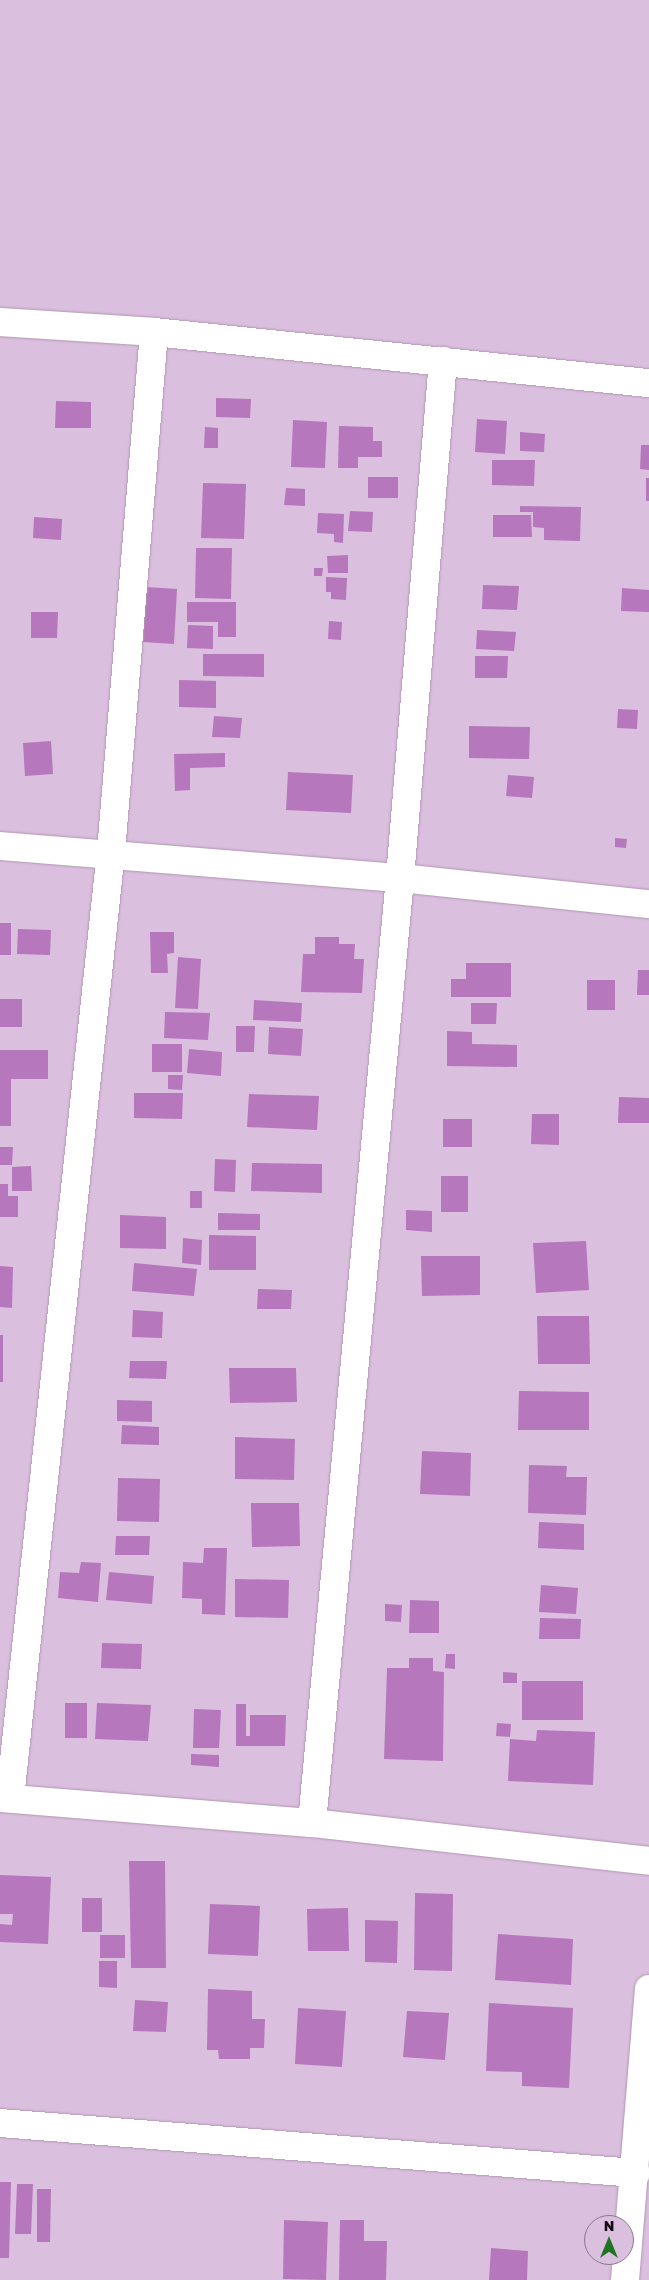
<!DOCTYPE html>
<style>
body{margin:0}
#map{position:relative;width:649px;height:2280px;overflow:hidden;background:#dbbfde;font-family:"Golos Text",sans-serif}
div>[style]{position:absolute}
.building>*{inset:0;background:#b677bd}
.roads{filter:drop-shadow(0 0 1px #b196b3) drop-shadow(0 0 1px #b196b3)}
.minor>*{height:28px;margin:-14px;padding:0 14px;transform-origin:14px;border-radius:14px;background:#fff}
span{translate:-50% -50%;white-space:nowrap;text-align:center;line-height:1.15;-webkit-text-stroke:4.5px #dbbfde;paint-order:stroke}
.north{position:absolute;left:584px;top:2215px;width:50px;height:50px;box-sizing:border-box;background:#dbbfde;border:1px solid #8b778e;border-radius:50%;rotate:0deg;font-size:14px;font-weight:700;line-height:20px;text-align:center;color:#140a15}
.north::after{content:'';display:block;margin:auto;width:18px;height:22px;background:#1f7521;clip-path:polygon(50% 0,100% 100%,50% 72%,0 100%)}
</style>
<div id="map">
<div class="building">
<i style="clip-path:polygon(216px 398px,251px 399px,250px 418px,216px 417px)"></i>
<i style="clip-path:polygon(56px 401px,91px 402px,91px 428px,55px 428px)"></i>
<i style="clip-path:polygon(477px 419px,507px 421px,505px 454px,475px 452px)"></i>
<i style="clip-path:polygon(293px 420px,327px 422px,325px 468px,291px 467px)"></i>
<i style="clip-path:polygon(339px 426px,373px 427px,373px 441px,382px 441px,382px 457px,358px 457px,358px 468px,338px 468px)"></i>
<i style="clip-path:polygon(205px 427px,218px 428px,218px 448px,204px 448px)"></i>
<i style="clip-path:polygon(520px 432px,545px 434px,544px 452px,520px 451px)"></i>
<i style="clip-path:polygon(641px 445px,649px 445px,649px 470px,640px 469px)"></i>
<i style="clip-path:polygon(492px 460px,535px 460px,534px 486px,492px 485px)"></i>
<i style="clip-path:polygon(368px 477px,398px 477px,398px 498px,368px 498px)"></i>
<i style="clip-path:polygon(646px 478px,649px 478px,649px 501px,646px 501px)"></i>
<i style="clip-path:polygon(203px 483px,246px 484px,244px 539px,201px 538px)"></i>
<i style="clip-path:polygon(286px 488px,305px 489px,305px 506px,284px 505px)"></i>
<i style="clip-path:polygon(520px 506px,581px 507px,580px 541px,544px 540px,544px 528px,533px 527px,533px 512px,520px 512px)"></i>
<i style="clip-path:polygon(350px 511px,373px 512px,372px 532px,348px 531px)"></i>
<i style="clip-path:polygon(318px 513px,344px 514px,343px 543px,334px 542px,334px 534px,317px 533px)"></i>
<i style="clip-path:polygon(493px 515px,531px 515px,532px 537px,493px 537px)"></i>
<i style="clip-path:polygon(34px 517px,62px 519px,61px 540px,33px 538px)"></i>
<i style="clip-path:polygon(196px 548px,232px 548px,231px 599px,195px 598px)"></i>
<i style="clip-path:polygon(348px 555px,348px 573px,328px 573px,327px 556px)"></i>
<i style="clip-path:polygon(314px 568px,323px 568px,322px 576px,314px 576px)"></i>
<i style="clip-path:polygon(326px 577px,347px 578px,346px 600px,331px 599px,331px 592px,326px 592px)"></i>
<i style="clip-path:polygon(483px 585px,519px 586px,517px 610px,482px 609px)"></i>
<i style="clip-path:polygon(146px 587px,177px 589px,174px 644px,143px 642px)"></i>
<i style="clip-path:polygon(622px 588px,649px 590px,649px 612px,621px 611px)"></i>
<i style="clip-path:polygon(187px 602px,236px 602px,236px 637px,218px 637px,218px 622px,187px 622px)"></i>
<i style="clip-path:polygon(31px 612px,58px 612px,57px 638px,31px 638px)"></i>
<i style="clip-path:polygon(329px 621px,342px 622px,341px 640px,328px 639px)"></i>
<i style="clip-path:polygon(188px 625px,213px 626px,213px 649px,187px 648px)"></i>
<i style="clip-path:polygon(477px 630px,516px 632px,514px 651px,476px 649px)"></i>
<i style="clip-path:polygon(203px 654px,264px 654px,264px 677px,203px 676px)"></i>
<i style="clip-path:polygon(475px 656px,508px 656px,507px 678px,475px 678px)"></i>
<i style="clip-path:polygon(179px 680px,216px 681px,216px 708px,179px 707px)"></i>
<i style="clip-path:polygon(618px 709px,638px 710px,637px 729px,617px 728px)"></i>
<i style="clip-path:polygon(214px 716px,242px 718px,240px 738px,212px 737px)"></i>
<i style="clip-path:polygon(469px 726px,530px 727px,529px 759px,469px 758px)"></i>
<i style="clip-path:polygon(51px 741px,53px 774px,25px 776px,23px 743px)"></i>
<i style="clip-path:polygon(225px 753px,225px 767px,190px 768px,190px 790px,175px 791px,174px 754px)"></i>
<i style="clip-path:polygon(288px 772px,353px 775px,351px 813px,286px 810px)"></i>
<i style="clip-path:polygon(508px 775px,534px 777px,532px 798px,506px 796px)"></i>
<i style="clip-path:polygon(615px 838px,627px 839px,626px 848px,615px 847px)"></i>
<i style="clip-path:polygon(0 923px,11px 923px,11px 955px,0 955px)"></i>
<i style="clip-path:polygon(18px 929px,51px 930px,50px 955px,17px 954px)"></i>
<i style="clip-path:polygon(150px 932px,174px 932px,174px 953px,167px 954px,168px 973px,151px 973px)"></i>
<i style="clip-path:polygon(315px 937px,339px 937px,339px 944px,355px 944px,354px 959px,364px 959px,362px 993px,301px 992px,303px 954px,315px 954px)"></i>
<i style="clip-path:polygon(178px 957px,201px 959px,198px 1009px,175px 1008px)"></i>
<i style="clip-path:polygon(466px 963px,511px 963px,511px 997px,451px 997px,451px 979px,466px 979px)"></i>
<i style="clip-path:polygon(638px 970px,649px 970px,649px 995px,637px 995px)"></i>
<i style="clip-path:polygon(587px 980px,615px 980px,615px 1010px,587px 1010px)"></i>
<i style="clip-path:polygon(0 999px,22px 999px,22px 1027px,0 1027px)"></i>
<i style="clip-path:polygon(254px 1000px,302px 1003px,301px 1022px,253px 1020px)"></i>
<i style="clip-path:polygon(471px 1003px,497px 1003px,496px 1024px,471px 1024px)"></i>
<i style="clip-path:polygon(165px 1012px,210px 1013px,208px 1040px,164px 1038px)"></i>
<i style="clip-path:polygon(236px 1026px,255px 1026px,254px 1052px,236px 1052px)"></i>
<i style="clip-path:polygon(269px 1027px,303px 1029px,301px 1056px,268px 1054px)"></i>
<i style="clip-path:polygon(447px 1031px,472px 1032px,472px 1044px,517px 1045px,517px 1067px,447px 1066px)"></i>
<i style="clip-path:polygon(152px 1044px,182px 1044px,182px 1072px,152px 1072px)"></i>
<i style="clip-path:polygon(189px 1049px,222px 1052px,221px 1076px,187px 1073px)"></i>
<i style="clip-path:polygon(0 1050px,48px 1050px,48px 1079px,11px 1079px,11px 1126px,0 1126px)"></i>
<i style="clip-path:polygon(168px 1075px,183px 1075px,182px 1090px,168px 1089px)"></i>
<i style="clip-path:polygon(134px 1093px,183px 1093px,182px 1119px,134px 1118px)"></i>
<i style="clip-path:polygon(249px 1094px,319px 1096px,317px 1130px,247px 1127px)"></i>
<i style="clip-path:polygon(619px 1097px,649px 1098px,649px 1123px,618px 1123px)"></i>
<i style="clip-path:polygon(532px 1114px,559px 1114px,559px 1145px,531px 1144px)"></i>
<i style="clip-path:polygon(443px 1119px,472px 1119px,472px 1147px,443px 1147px)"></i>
<i style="clip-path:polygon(0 1147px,13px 1147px,12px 1165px,0 1165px)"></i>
<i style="clip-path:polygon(215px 1159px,236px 1160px,235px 1192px,214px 1191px)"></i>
<i style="clip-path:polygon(252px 1163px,322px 1164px,322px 1193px,251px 1191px)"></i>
<i style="clip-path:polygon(31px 1166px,32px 1191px,12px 1191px,12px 1167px)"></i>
<i style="clip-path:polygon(441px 1176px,468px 1176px,468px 1212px,441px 1212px)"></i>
<i style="clip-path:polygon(0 1184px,8px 1184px,8px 1196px,18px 1196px,18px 1217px,0 1217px)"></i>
<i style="clip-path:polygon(190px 1191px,202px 1191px,202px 1208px,190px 1208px)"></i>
<i style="clip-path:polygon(406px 1210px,432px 1211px,432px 1232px,406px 1230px)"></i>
<i style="clip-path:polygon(218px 1213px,260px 1214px,260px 1230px,218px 1230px)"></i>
<i style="clip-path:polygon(120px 1215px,166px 1217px,166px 1249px,120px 1248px)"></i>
<i style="clip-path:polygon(209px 1235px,256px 1236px,256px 1270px,209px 1270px)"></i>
<i style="clip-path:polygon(183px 1238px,202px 1240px,201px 1265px,182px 1263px)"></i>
<i style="clip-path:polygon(586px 1241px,589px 1290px,536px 1293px,533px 1243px)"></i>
<i style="clip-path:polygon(421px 1256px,480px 1256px,480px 1295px,422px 1296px)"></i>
<i style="clip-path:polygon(134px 1263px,197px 1269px,194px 1296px,132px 1291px)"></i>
<i style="clip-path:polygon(0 1266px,13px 1267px,12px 1308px,0 1307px)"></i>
<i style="clip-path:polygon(258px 1289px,292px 1290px,291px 1309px,257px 1309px)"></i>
<i style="clip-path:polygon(133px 1310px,163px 1312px,162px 1338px,132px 1337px)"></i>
<i style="clip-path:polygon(537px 1316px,589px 1316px,590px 1364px,538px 1364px)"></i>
<i style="clip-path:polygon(0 1335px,3px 1335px,3px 1382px,0 1382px)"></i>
<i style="clip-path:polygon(130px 1361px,167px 1361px,166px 1379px,129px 1378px)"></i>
<i style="clip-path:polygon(229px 1368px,296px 1368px,297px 1402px,230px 1403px)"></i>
<i style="clip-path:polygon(519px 1391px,589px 1392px,589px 1430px,518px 1430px)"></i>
<i style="clip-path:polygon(117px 1400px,152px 1401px,152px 1422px,117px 1421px)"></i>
<i style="clip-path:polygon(122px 1425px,159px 1427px,159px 1445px,121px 1444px)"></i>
<i style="clip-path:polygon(235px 1437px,295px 1439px,294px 1480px,235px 1479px)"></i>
<i style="clip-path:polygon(422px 1451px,471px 1453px,470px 1496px,420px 1494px)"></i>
<i style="clip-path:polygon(529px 1465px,567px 1466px,566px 1477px,587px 1477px,586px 1515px,528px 1513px)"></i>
<i style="clip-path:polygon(118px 1478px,160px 1479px,159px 1522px,117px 1521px)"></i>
<i style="clip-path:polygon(251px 1503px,299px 1503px,300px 1546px,252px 1547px)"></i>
<i style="clip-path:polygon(539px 1522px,584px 1524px,584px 1550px,538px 1548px)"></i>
<i style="clip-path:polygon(116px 1536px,150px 1536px,149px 1555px,115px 1555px)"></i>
<i style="clip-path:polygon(204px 1548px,227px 1548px,225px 1615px,202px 1614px,202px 1599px,182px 1598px,183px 1562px,203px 1563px)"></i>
<i style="clip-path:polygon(81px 1562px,101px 1563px,98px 1602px,58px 1598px,60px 1572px,79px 1573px)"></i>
<i style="clip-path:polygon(109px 1572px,154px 1576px,152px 1604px,106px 1600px)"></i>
<i style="clip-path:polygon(235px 1579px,289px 1580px,288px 1618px,235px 1617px)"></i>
<i style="clip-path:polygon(541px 1585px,578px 1588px,576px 1614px,539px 1612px)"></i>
<i style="clip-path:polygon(410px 1600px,439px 1601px,439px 1633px,409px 1633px)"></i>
<i style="clip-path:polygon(385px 1604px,402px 1605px,401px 1622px,385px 1621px)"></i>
<i style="clip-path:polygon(540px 1618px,581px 1619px,580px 1639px,539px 1639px)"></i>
<i style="clip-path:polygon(102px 1643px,142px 1644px,141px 1669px,101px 1668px)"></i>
<i style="clip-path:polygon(446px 1654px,455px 1654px,455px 1669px,445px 1668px)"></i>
<i style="clip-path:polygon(409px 1658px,433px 1658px,433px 1671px,444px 1672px,443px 1761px,384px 1759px,387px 1668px,409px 1668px)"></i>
<i style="clip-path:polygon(503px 1672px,517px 1673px,517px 1683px,503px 1683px)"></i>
<i style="clip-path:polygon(522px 1681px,583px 1681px,583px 1720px,522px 1720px)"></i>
<i style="clip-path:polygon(65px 1703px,87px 1703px,87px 1738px,65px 1738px)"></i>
<i style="clip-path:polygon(97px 1703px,151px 1705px,148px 1741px,95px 1739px)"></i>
<i style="clip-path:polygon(236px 1704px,246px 1704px,246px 1736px,250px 1736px,250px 1715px,286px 1715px,285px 1746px,236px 1746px)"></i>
<i style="clip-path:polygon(194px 1709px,221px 1710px,219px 1748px,193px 1748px)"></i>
<i style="clip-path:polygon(497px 1723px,511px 1724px,510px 1737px,496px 1736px)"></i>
<i style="clip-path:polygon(537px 1730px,595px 1732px,593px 1785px,508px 1781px,510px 1739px,536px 1741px)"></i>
<i style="clip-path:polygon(191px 1754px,219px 1755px,219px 1767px,191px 1765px)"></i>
<i style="clip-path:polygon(129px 1861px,165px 1861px,166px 1968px,131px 1968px)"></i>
<i style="clip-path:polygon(0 1875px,51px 1877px,48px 1944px,0 1942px,0 1924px,12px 1925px,13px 1914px,0 1914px)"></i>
<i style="clip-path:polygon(415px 1893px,453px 1894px,452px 1971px,414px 1970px)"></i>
<i style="clip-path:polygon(82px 1898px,102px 1898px,102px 1932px,82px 1932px)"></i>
<i style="clip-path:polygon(210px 1904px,260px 1906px,258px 1956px,208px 1954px)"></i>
<i style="clip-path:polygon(348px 1908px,349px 1951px,308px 1951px,307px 1909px)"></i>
<i style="clip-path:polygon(365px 1920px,398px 1921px,397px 1963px,365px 1962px)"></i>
<i style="clip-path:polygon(498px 1934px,573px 1939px,571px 1985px,495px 1980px)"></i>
<i style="clip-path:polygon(100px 1935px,125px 1935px,125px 1958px,100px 1958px)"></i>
<i style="clip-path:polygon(99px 1961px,117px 1961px,117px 1988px,99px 1987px)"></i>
<i style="clip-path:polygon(208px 1989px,252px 1991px,252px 2019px,265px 2019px,264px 2048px,250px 2048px,250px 2059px,219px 2059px,218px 2050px,207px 2050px)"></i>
<i style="clip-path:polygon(135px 2000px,168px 2002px,166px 2032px,133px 2031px)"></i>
<i style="clip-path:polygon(489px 2003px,573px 2008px,569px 2088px,522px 2086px,522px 2072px,486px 2071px)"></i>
<i style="clip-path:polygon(298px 2008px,346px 2011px,342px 2067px,295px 2064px)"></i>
<i style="clip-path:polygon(407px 2011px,449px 2013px,445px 2060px,403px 2057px)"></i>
<i style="clip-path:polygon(0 2182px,11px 2182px,9px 2258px,0 2258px)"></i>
<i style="clip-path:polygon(17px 2184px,33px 2184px,31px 2234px,15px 2234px)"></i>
<i style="clip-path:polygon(37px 2189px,51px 2189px,50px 2242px,37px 2242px)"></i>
<i style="clip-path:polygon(284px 2220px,328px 2222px,326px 2280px,283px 2279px)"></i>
<i style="clip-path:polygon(340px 2220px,364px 2220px,364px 2241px,387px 2241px,386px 2280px,339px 2280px)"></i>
<i style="clip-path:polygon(491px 2248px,528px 2251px,527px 2280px,489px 2280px)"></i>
</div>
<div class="roads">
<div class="minor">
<i style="left:0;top:322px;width:154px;rotate:3.7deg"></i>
<i style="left:154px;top:332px;width:498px;rotate:5.9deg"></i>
<i style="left:0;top:846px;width:401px;rotate:4.6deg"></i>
<i style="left:400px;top:878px;width:250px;rotate:6deg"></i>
<i style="left:0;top:1798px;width:313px;rotate:4.6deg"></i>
<i style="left:312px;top:1823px;width:339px;rotate:6.4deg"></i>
<i style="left:10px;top:1798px;width:951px;rotate:-83.91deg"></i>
<i style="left:111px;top:852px;width:522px;rotate:-85.27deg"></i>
<i style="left:312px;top:1823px;width:949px;rotate:-84.68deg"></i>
<i style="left:400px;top:878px;width:519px;rotate:-85.25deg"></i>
<i style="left:0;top:2123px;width:638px;rotate:4.5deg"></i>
<i style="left:625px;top:2280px;width:292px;rotate:-85.3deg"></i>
</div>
</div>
<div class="north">N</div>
</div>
